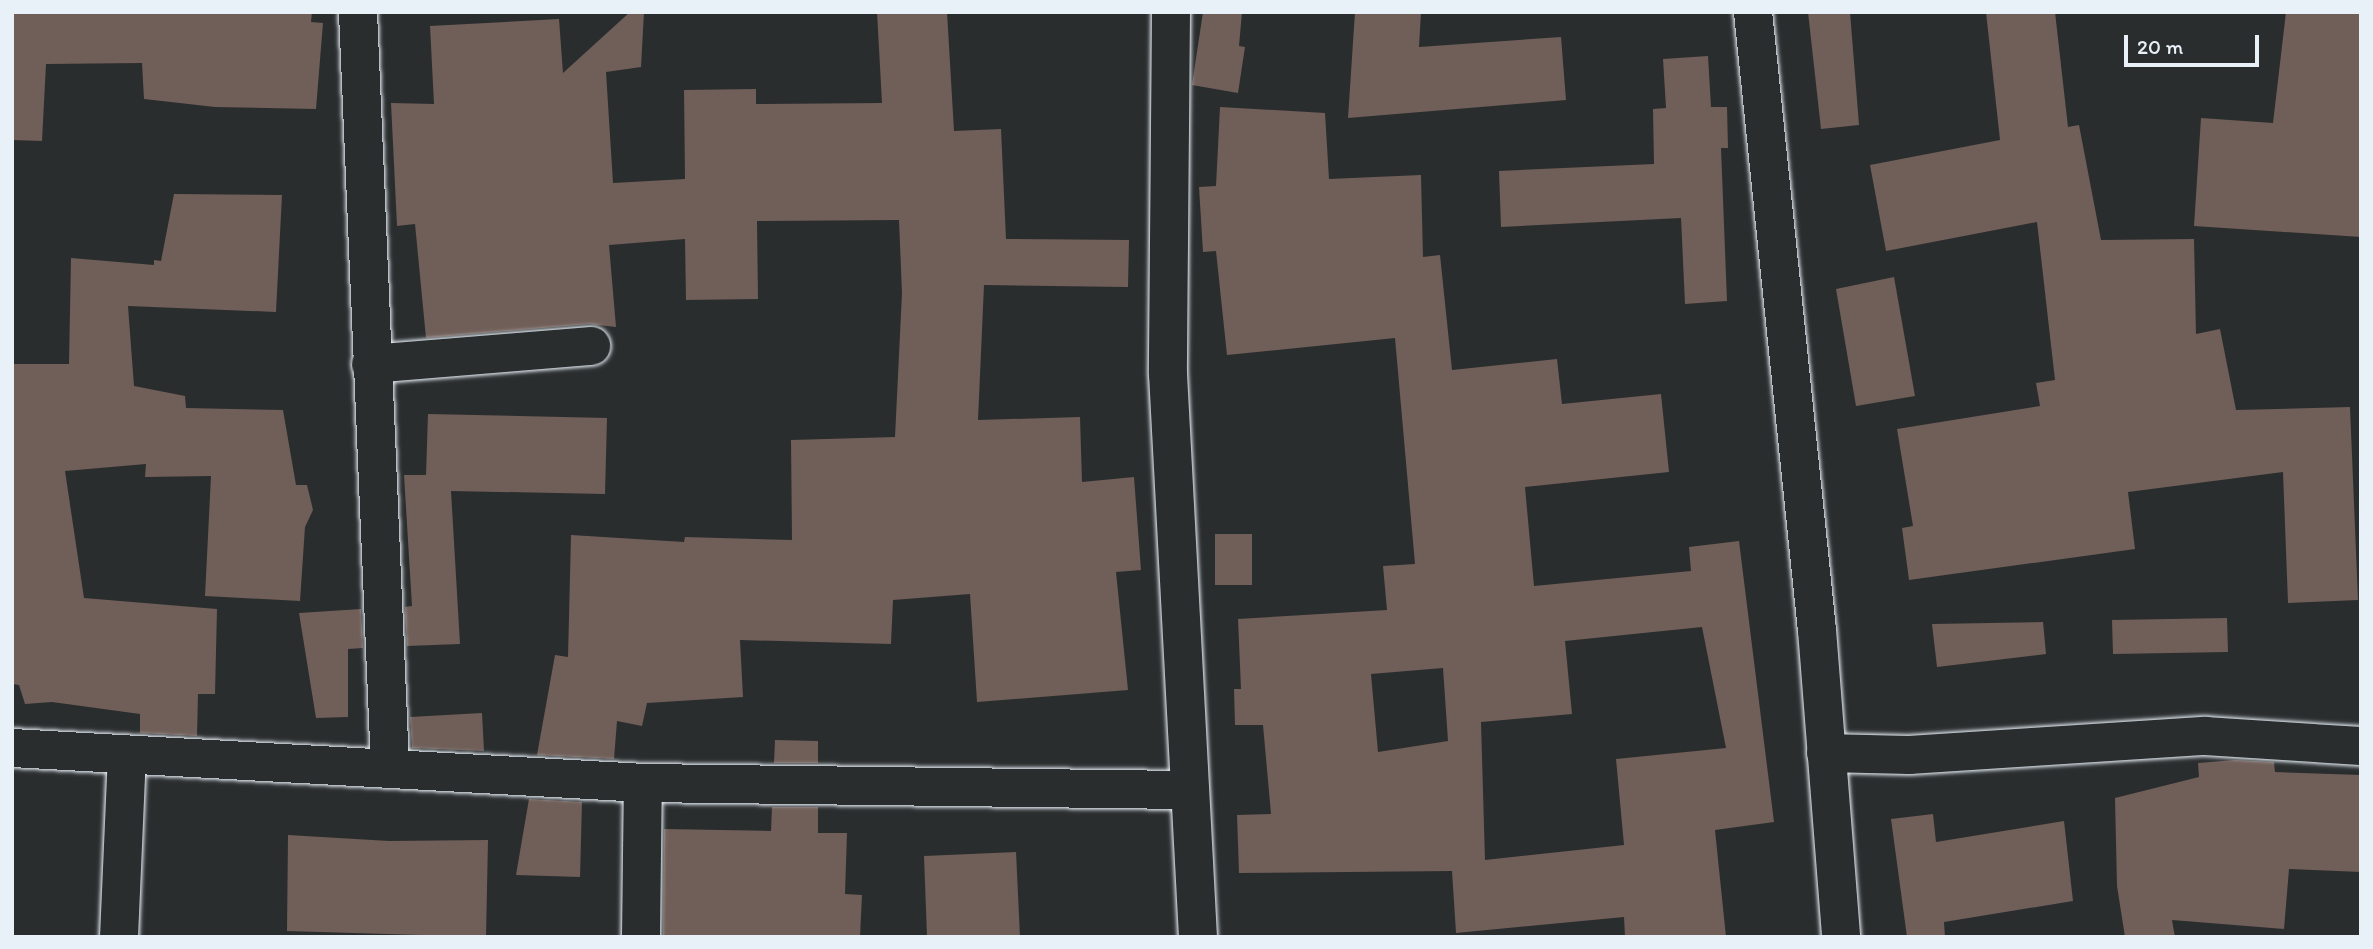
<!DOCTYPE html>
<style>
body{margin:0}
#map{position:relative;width:2373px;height:949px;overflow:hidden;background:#2a2d2e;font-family:Itim,sans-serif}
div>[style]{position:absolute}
.building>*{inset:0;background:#705e58}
.roads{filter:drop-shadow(0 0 2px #e8f1f8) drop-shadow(0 0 2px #e8f1f8)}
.street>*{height:38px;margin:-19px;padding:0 19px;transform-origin:19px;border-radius:19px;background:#2a2d2e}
.secondary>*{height:38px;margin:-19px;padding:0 19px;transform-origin:19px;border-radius:19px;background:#2a2d2e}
span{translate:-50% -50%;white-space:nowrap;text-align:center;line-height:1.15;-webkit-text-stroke:6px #2a2d2e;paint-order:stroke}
.frame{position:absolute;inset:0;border:14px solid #e8f1f8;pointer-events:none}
.scale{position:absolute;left:2124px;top:35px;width:135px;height:32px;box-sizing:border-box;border:4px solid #e8f1f8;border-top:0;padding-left:9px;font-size:21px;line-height:24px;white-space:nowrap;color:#e8f1f8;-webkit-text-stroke:5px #2a2d2e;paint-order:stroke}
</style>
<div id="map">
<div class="building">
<i style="clip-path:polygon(12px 12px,312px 12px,311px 22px,323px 23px,316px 109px,215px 107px,144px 99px,142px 63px,46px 64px,42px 141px,12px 140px)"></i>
<i style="clip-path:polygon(630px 12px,644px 12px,641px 67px,606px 72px,613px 183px,685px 179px,684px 90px,756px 89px,756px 104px,882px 103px,877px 12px,947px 12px,954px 131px,1001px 129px,1006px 239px,1129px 240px,1128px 287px,984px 285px,978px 420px,1080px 417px,1082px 482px,1134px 477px,1141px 570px,1116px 572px,1128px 690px,977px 702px,970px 594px,893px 600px,891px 644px,740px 640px,743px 697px,647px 703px,642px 726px,617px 721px,614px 759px,537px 755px,555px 655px,568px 657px,571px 535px,684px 542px,685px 537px,792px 540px,791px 440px,895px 437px,902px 293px,899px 220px,757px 221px,758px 299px,686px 300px,685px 239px,609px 245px,616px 327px,589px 324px,426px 338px,415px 224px,397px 226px,391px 103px,434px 104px,430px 26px,559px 19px,563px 73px)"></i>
<i style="clip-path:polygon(1203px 12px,1242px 12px,1239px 46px,1245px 47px,1238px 93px,1192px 85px)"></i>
<i style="clip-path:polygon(1355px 12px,1421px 12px,1419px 47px,1561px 37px,1566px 100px,1348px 118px)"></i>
<i style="clip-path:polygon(1808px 12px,1850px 12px,1859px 125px,1821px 129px)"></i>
<i style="clip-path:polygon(1986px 12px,2055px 12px,2068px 127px,2079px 125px,2101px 240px,2194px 239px,2196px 334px,2220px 329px,2236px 410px,2350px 407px,2358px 600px,2288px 603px,2283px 472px,2128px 492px,2135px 549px,1909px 580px,1902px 528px,1913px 526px,1897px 429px,2040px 406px,2036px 383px,2055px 380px,2037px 222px,1886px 251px,1870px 165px,2000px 140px)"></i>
<i style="clip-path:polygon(2286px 12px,2361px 12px,2361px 237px,2194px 226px,2201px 118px,2273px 123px)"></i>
<i style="clip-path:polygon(1708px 56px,1711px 107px,1727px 107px,1728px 148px,1721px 148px,1727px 301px,1685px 304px,1681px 218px,1501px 227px,1499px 171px,1654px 164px,1653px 109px,1666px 108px,1663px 59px)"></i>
<i style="clip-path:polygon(evenodd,1220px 107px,1325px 113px,1329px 179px,1421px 175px,1423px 257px,1440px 255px,1452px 370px,1557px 359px,1562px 404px,1661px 394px,1669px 472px,1525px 487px,1534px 586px,1691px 571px,1689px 547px,1739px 541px,1774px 822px,1715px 830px,1726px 937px,1625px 937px,1624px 917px,1456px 933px,1452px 871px,1239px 873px,1237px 815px,1271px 814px,1263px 725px,1235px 725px,1234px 689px,1241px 689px,1238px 619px,1387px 610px,1383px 566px,1415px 564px,1395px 338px,1227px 355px,1216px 251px,1203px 252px,1199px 187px,1216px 186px,1220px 107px,1702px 627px,1726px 748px,1616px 759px,1624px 845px,1485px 860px,1481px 722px,1572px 714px,1565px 641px,1702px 627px,1220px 107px,1443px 668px,1448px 741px,1378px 752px,1371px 674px,1443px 668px)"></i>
<i style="clip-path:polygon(174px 194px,282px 195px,276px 312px,128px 306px,134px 386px,185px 396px,186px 408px,283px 410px,296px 485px,307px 485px,313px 510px,305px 527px,300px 601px,205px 596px,211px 476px,145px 477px,146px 464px,65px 471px,84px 598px,217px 609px,215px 694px,198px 694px,197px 736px,140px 733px,140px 714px,52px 702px,25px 704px,19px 685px,12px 684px,12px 364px,69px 364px,71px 258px,154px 265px,154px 260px,161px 261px)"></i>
<i style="clip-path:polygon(1894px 277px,1915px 396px,1856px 406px,1836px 289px)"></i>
<i style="clip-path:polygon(428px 414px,607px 418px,605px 494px,451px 491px,460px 644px,407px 646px,405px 607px,412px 606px,404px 475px,426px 475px)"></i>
<i style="clip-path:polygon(1215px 534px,1252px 534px,1252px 585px,1215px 585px)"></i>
<i style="clip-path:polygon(361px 609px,363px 648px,348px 649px,348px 717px,316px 718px,299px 613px)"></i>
<i style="clip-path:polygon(2227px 618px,2228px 652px,2113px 654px,2112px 620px)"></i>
<i style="clip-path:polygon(2043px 622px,2046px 654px,1937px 667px,1932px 624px)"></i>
<i style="clip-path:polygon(482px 713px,484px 751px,412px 748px,410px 717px)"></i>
<i style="clip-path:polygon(775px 740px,818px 741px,818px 763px,774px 763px)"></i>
<i style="clip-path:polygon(2235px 760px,2274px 762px,2275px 772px,2361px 775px,2361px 872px,2289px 869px,2284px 929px,2172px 920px,2175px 937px,2125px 937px,2117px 886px,2115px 798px,2199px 777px,2198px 763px)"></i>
<i style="clip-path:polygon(529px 799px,582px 802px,580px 877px,516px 875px)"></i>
<i style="clip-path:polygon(772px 807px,818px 807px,818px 833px,847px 833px,845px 894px,862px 895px,860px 937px,663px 935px,664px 829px,771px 831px)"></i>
<i style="clip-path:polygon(1933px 814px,1936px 842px,2064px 821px,2073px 901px,1944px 922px,1945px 937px,1907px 937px,1891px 819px)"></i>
<i style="clip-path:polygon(288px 835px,389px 841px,488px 840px,486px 937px,287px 931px)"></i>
<i style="clip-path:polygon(1016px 852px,1020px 937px,927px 937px,924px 856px)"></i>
</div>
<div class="roads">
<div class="street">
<i style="left:358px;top:12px;width:756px;rotate:87.57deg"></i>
<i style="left:1171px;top:12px;width:362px;rotate:90.5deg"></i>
<i style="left:1168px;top:374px;width:564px;rotate:86.95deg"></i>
<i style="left:371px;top:364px;width:221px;rotate:-4.7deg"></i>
<i style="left:12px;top:748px;width:632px;rotate:3.17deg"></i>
<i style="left:643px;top:783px;width:545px;rotate:0.74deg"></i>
<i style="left:1826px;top:753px;width:83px;rotate:1.4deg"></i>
<i style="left:1909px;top:755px;width:297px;rotate:-3.7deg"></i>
<i style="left:2205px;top:736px;width:156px;rotate:3.7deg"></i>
<i style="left:119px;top:937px;width:180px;rotate:-87.5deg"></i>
<i style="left:641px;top:937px;width:154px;rotate:-89.3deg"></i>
</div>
<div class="secondary">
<i style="left:1753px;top:12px;width:621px;rotate:84.09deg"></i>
<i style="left:1817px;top:630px;width:308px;rotate:85.5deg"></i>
</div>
</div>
<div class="frame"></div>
<div class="scale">20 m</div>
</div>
